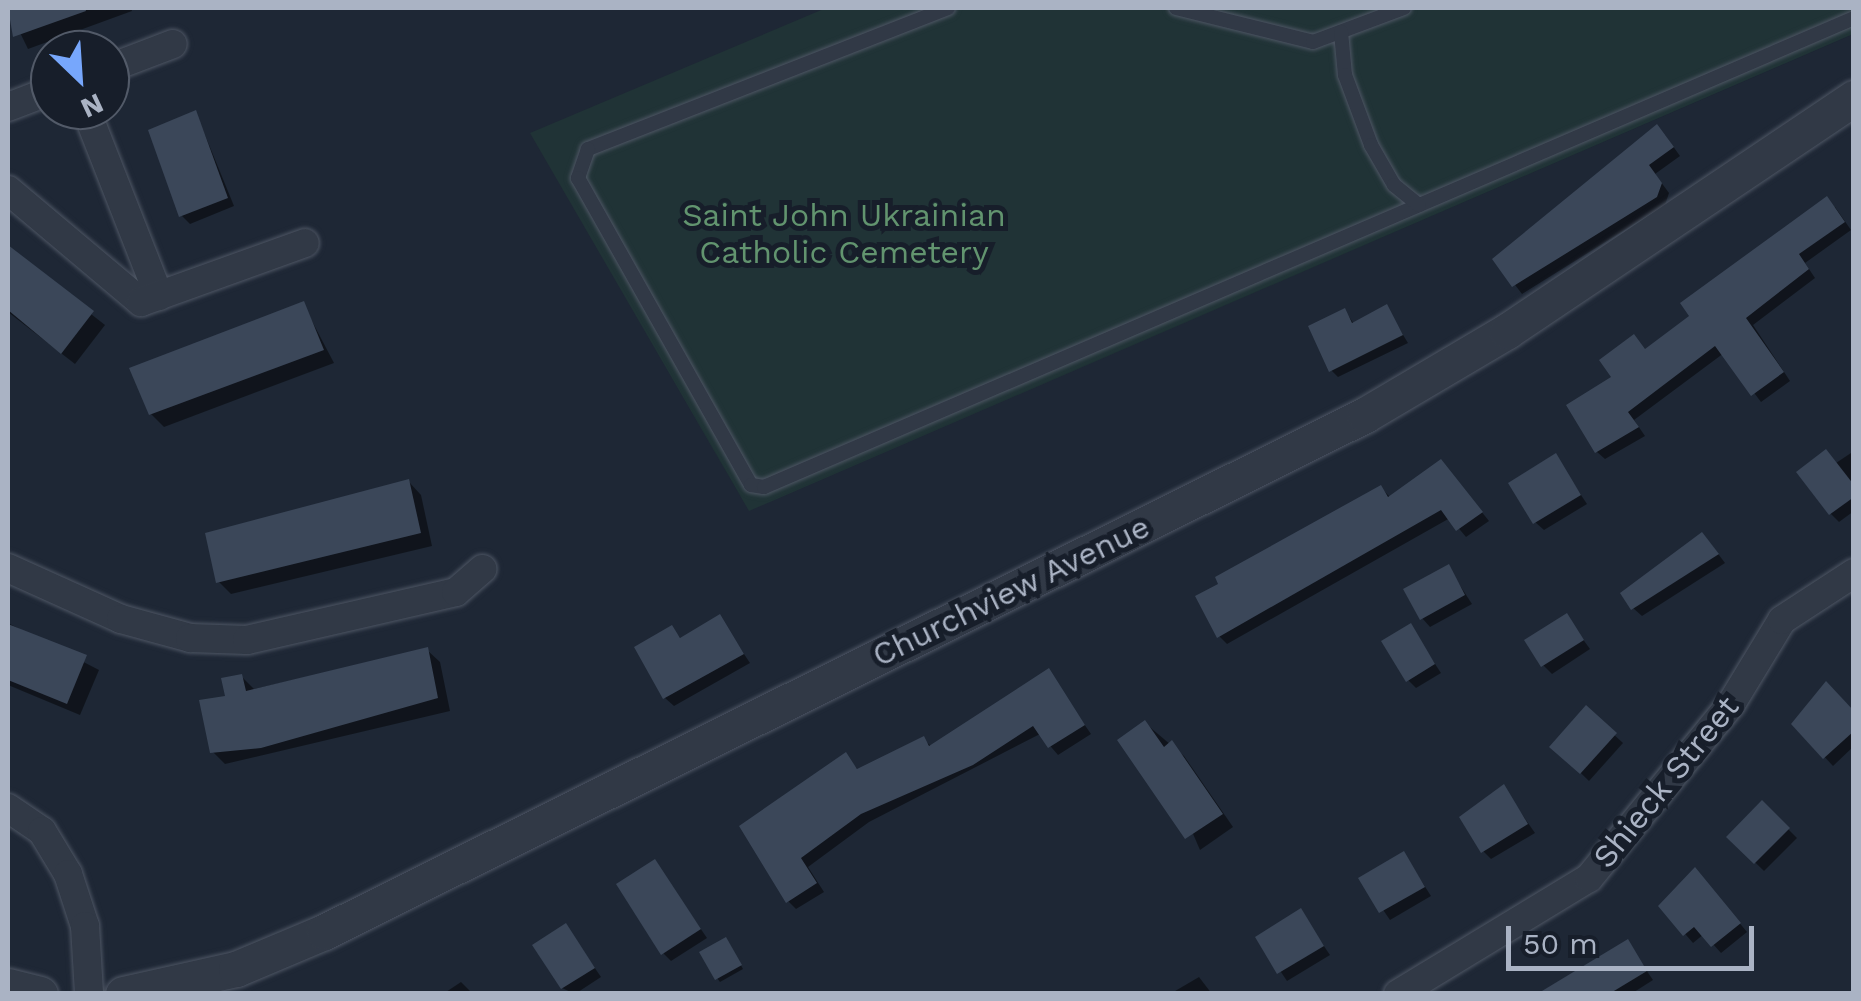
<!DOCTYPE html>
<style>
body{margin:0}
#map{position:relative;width:1861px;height:1001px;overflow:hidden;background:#1e2735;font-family:"Work Sans",sans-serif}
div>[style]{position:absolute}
.green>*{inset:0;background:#203336}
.shadow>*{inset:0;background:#0007}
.building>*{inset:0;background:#3b4759}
.roads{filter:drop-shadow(0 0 2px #4e5664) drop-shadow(0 0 2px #4e5664)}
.service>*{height:14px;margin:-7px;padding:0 7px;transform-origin:7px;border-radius:7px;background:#313946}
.minor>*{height:28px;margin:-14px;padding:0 14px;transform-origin:14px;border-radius:14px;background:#313946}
.tertiary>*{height:35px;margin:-17.5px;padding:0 17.5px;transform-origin:17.5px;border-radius:17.5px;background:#313946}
span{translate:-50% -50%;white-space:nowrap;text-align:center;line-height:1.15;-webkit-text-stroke:10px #171e2a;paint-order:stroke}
.park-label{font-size:32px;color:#62946f}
.street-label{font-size:32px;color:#aab3c4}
.frame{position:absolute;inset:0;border:10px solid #aab3c4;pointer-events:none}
.north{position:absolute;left:30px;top:30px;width:100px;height:100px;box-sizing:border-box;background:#171e2a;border:2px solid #525a68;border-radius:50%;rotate:155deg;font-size:28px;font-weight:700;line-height:40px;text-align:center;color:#aab3c4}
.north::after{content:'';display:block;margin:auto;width:35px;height:45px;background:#77a7fc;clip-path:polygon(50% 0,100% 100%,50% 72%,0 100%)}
.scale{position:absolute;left:1506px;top:926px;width:248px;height:45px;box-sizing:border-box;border:5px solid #aab3c4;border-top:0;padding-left:12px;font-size:30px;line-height:35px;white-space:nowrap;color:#aab3c4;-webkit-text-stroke:8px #171e2a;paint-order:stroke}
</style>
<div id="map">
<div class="green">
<i style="clip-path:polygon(826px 8px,1853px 8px,1853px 34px,749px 511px,530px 133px)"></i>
</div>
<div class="shadow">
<i style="clip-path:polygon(8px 8px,131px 8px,132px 11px,28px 49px)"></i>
<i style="clip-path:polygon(196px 113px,234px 206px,190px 224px,181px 215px)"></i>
<i style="clip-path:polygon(1665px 135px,1680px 156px,1655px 174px,1669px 193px,1665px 205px,1522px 294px,1496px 260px)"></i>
<i style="clip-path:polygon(1835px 207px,1851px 230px,1805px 263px,1815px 278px,1753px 325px,1790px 381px,1761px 402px,1724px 353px,1634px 420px,1645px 436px,1605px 459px,1597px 452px,1615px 378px)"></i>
<i style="clip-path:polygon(8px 249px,105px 325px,75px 364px,8px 312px)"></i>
<i style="clip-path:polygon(303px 304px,334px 363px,164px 427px,151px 414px)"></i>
<i style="clip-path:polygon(1386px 307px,1408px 343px,1338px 377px,1331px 370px,1345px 311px,1354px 324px)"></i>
<i style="clip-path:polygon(1854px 451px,1854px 511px,1839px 522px,1831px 514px,1836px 463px)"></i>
<i style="clip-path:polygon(1555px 456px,1587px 504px,1544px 530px,1535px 522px)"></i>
<i style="clip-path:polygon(1448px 470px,1489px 521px,1466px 537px,1450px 518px,1227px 644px,1219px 636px,1381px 488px,1391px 498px)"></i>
<i style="clip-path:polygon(409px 482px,421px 495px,432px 546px,231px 594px,218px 581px)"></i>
<i style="clip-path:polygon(1710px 543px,1725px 563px,1642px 616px,1633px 608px)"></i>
<i style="clip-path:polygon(1448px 567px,1472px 604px,1430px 627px,1422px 618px)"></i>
<i style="clip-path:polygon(1566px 616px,1590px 649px,1552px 674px,1543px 665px)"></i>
<i style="clip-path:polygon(720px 618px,750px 663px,674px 706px,665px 698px,672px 628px,682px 640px)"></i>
<i style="clip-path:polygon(8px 623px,99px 670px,80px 715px,8px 685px)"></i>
<i style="clip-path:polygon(1410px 626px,1441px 673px,1416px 688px,1408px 680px)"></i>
<i style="clip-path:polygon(427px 650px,440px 662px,450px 711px,225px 764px,212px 751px,241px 676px,254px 689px)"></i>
<i style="clip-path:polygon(1048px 672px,1091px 734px,1058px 755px,1040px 734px,869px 822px,808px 867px,824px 892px,796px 909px,788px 901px,742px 827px,846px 756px,859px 771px,923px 739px,932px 747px)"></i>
<i style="clip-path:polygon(1586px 709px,1623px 743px,1589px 781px,1553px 746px)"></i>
<i style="clip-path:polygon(1854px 714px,1854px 746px,1833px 766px,1794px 724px)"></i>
<i style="clip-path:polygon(1145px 723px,1184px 756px,1233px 827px,1200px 850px)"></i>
<i style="clip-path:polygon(1503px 787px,1535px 833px,1491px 859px,1483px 851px)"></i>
<i style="clip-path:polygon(1762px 803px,1797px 838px,1764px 871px,1729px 837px)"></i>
<i style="clip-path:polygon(1404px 854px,1431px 896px,1390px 920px,1362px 879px)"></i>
<i style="clip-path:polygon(655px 862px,707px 938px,671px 961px,663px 953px)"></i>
<i style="clip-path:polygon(1703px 879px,1747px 932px,1721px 953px,1704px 934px,1693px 943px,1661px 906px)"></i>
<i style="clip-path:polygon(1300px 911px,1330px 955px,1287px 981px,1258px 938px)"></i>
<i style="clip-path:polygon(566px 926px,601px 977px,575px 994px,562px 988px)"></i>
<i style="clip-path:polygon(1627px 942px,1653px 980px,1631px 994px,1541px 994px)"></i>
<i style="clip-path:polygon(729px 943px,743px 969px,720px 982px,717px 978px)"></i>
<i style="clip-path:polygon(1199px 977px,1212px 994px,1170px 994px)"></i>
<i style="clip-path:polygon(461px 982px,473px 994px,443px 994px)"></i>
</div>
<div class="building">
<i style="clip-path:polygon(8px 8px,85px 8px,86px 11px,13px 37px)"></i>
<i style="clip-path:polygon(196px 110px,228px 198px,179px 217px,148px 130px)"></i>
<i style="clip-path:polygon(1657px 124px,1674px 147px,1649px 165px,1662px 183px,1657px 197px,1512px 287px,1492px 259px)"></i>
<i style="clip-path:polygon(1827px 196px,1845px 222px,1799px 254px,1809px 269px,1746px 318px,1784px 372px,1751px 396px,1715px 346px,1628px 412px,1639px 427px,1595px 453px,1566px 405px,1611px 377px,1599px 360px,1634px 334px,1645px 349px,1689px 316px,1680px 303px)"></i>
<i style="clip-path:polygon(8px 245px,94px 311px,61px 354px,8px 310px)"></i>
<i style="clip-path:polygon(304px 301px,324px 350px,149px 415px,129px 368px)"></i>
<i style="clip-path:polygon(1387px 304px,1403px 335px,1329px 372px,1308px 326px,1345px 308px,1352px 323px)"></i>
<i style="clip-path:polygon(1826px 449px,1854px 485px,1854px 497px,1829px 515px,1796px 472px)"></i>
<i style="clip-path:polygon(1556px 453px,1581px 495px,1533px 524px,1508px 483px)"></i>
<i style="clip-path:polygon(1441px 459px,1483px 512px,1456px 531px,1441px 510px,1217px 638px,1195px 596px,1218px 584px,1215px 577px,1381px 485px,1388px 497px)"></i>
<i style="clip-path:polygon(409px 479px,421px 533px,216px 583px,205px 533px)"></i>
<i style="clip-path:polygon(1702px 532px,1719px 554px,1631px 610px,1620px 593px)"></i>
<i style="clip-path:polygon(1449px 564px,1465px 595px,1420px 620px,1403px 589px)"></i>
<i style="clip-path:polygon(1567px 613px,1584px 640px,1541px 667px,1524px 640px)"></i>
<i style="clip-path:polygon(720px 614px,744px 654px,663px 699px,634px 647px,672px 625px,680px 638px)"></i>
<i style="clip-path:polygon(1411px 623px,1435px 664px,1406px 682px,1381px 641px)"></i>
<i style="clip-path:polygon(8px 624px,87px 655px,67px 704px,8px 680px)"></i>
<i style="clip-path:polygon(428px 647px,438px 698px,261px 748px,210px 753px,199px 700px,225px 696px,221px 678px,242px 674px,246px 691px)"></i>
<i style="clip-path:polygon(1049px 668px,1085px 725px,1048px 748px,1033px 726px,973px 765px,861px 814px,801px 858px,817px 883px,786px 903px,739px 826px,846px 752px,857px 769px,924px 736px,929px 746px)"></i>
<i style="clip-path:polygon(1826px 681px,1854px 711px,1854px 731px,1823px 759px,1791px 724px)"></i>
<i style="clip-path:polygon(1586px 705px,1617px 733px,1580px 774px,1549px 747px)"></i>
<i style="clip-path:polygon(1145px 720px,1164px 747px,1172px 740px,1223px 814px,1185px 839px,1117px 740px)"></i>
<i style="clip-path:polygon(1504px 784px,1528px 824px,1481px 853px,1459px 817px)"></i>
<i style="clip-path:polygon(1762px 800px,1790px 828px,1754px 864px,1726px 837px)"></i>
<i style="clip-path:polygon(1404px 851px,1425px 887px,1379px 913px,1358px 878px)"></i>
<i style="clip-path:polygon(655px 859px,701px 929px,661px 955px,616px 884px)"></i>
<i style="clip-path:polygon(1695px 867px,1741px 923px,1711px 947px,1694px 927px,1683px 936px,1658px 906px)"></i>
<i style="clip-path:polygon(1301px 908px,1324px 946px,1277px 974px,1255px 937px)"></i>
<i style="clip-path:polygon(566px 923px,595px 968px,561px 989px,532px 945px)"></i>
<i style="clip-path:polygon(726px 937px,742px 965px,715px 980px,699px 952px)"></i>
<i style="clip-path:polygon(1628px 939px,1647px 971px,1609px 994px,1537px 994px)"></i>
</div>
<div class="roads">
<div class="service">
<i style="left:948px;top:8px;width:387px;rotate:158.6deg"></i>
<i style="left:588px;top:149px;width:31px;rotate:109deg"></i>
<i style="left:578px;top:178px;width:352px;rotate:60.6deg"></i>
<i style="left:751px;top:485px;width:13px;rotate:9deg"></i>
<i style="left:764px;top:487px;width:1187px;rotate:-23.28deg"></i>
<i style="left:1176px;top:8px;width:141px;rotate:13.9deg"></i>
<i style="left:1313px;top:42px;width:97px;rotate:-20.5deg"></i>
<i style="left:1341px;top:32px;width:43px;rotate:84.7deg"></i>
<i style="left:1345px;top:75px;width:75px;rotate:69.6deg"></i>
<i style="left:1371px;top:145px;width:46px;rotate:60.1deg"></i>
<i style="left:1394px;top:185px;width:32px;rotate:39deg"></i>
</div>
<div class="minor">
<i style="left:110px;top:68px;width:67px;rotate:-20.9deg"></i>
<i style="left:8px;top:107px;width:45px;rotate:-20.9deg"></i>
<i style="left:86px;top:110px;width:200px;rotate:68.6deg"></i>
<i style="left:8px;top:190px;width:174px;rotate:40.1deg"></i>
<i style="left:141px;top:302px;width:174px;rotate:-19.8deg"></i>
<i style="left:8px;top:568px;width:124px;rotate:24.3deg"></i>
<i style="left:121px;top:619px;width:72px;rotate:15.4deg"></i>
<i style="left:190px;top:638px;width:57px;rotate:2deg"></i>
<i style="left:247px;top:640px;width:214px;rotate:-12.9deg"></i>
<i style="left:456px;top:592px;width:35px;rotate:-41deg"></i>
<i style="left:8px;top:808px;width:41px;rotate:34.1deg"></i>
<i style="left:42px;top:831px;width:50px;rotate:58.8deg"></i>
<i style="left:68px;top:874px;width:55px;rotate:71.9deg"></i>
<i style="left:85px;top:926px;width:68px;rotate:86.6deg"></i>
<i style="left:1398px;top:994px;width:223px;rotate:-31.3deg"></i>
<i style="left:1589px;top:878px;width:225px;rotate:-50.8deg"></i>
<i style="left:1731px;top:704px;width:98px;rotate:-58.7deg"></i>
<i style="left:1782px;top:620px;width:86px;rotate:-33.1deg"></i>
</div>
<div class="tertiary">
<i style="left:8px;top:986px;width:33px;rotate:14deg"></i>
<i style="left:123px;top:994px;width:116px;rotate:-12.5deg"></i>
<i style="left:236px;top:969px;width:95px;rotate:-22.8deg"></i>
<i style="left:324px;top:932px;width:1162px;rotate:-26.41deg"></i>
<i style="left:1365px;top:415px;width:165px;rotate:-30.6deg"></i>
<i style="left:1507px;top:331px;width:418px;rotate:-33.9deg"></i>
</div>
</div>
<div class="park-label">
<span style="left:844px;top:234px">Saint John Ukrainian<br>Catholic Cemetery</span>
</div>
<div class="street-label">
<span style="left:1011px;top:591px;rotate:-26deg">Churchview Avenue</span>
<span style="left:1666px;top:782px;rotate:-51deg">Shieck Street</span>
</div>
<div class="frame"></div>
<div class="north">N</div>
<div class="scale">50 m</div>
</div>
